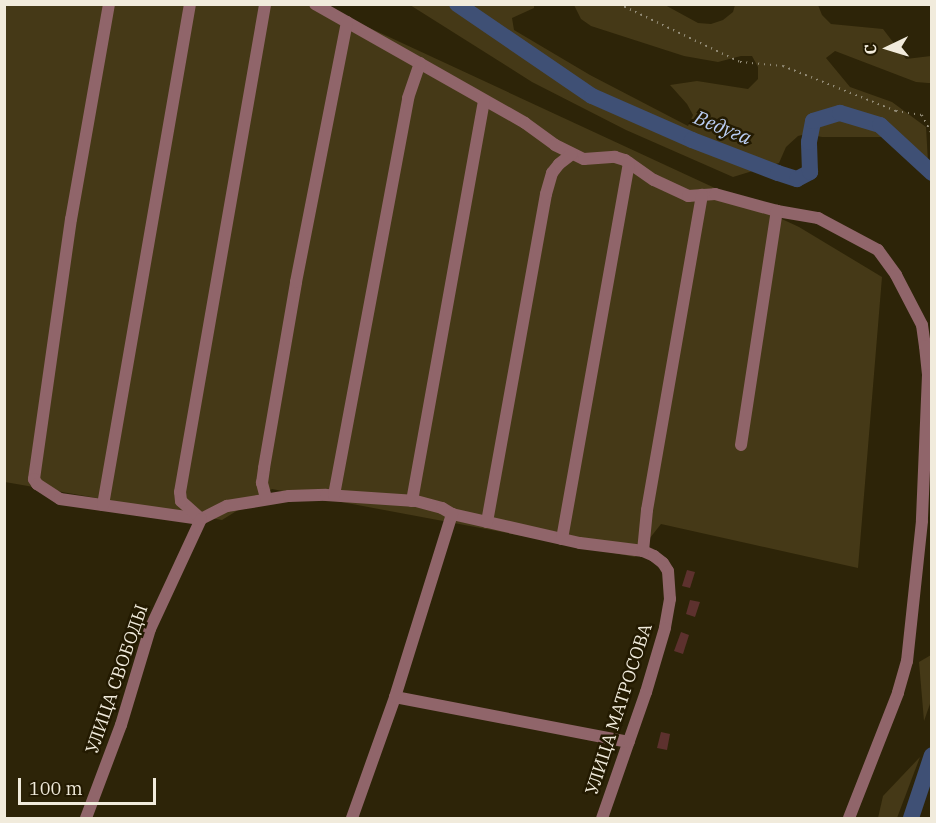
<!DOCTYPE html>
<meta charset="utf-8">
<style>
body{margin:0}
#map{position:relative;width:936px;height:823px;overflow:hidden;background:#2d2408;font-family:"IBM Plex Serif",serif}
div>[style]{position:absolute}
.green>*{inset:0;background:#453917}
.river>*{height:16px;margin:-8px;padding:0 8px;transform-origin:8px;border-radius:8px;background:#3f5075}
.building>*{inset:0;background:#5d312e}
.path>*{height:1.5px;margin-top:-0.75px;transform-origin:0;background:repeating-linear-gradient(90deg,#928b76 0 1.5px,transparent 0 6px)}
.minor>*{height:12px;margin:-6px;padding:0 6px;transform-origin:6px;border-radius:6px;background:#90656a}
span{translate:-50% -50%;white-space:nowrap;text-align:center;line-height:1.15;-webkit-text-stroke:5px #231a01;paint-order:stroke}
.street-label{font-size:18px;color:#f1ebdc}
.water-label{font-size:20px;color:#bbcef4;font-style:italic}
.frame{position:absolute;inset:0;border:6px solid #f1ebdc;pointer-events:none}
.north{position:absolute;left:858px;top:18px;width:60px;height:60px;-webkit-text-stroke:4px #231a01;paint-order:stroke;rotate:266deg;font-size:16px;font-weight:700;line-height:24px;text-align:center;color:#f1ebdc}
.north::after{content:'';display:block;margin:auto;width:21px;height:27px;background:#f1ebdc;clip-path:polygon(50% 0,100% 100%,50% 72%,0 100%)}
.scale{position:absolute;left:18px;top:778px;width:138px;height:27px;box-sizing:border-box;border:3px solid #f1ebdc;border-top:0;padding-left:8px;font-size:18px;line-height:21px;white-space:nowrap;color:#f1ebdc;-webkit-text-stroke:4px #231a01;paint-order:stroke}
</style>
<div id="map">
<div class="green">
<i style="clip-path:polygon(4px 5px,320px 5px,799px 227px,882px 277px,858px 568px,661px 524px,635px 557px,272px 489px,222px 520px,5px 482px)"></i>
<i style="clip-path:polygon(410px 5px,534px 5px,534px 8px,512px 18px,514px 30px,590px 75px,688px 126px,693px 115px,687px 104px,670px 85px,697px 81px,748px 89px,758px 79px,758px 67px,752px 56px,741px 56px,718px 62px,684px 56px,591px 26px,581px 19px,574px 5px,665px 5px,698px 23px,711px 24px,723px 20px,733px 12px,735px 5px,818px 5px,822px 15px,831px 24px,883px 29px,906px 59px,931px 56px,931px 83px,928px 83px,916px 82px,835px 51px,826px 58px,850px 87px,892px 102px,926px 127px,928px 162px,919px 152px,882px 137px,822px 137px,806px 134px,798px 136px,786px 147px,779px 163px,733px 177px,626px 130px,532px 82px)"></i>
<i style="clip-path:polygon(931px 655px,931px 701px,924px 721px,919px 662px)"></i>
<i style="clip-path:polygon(920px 757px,897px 818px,878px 818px,883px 796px)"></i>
</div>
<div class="river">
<i style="left:457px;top:4px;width:163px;rotate:34.3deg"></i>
<i style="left:592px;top:96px;width:109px;rotate:23.7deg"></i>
<i style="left:692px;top:140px;width:92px;rotate:21deg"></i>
<i style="left:778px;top:173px;width:20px;rotate:18deg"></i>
<i style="left:797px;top:179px;width:15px;rotate:-28deg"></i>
<i style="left:810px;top:172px;width:30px;rotate:-92deg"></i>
<i style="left:809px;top:142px;width:21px;rotate:-79deg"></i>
<i style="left:813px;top:121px;width:28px;rotate:-17deg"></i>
<i style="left:840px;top:113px;width:42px;rotate:16.7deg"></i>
<i style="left:880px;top:125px;width:71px;rotate:42.7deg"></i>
<i style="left:911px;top:818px;width:66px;rotate:-71.6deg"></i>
</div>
<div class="building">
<i style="clip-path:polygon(687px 570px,695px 572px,690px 588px,682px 586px)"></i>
<i style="clip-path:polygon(690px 600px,700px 602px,695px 617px,686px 614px)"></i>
<i style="clip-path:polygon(681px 632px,689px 635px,683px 654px,674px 651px)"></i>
<i style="clip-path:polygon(661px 732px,670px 734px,667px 750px,657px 748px)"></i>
</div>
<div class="path">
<i style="left:619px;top:4px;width:134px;rotate:25.6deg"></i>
<i style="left:740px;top:62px;width:43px;rotate:5.3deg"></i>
<i style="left:783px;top:66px;width:122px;rotate:21.7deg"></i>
<i style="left:896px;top:111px;width:26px;rotate:9deg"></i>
<i style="left:922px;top:115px;width:21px;rotate:62deg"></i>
</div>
<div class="minor">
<i style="left:109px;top:4px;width:218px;rotate:100deg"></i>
<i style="left:71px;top:219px;width:263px;rotate:98.1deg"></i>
<i style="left:34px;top:479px;width:6px;rotate:59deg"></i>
<i style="left:37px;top:484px;width:27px;rotate:33deg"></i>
<i style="left:60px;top:499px;width:142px;rotate:8.1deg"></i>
<i style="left:201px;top:519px;width:29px;rotate:-27deg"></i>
<i style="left:227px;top:506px;width:63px;rotate:-9.2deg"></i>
<i style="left:289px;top:496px;width:37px;rotate:-2deg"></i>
<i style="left:326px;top:495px;width:90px;rotate:3.8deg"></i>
<i style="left:416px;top:501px;width:27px;rotate:15deg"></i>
<i style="left:442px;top:508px;width:12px;rotate:31deg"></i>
<i style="left:452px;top:514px;width:131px;rotate:12.8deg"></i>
<i style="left:580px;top:543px;width:64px;rotate:7.2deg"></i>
<i style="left:643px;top:551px;width:12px;rotate:24deg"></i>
<i style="left:654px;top:556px;width:11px;rotate:38deg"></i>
<i style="left:663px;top:563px;width:9px;rotate:58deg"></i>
<i style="left:668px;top:571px;width:28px;rotate:86deg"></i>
<i style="left:670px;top:599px;width:29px;rotate:100deg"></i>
<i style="left:665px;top:628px;width:67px;rotate:106.5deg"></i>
<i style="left:646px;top:692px;width:133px;rotate:109.2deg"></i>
<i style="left:315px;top:4px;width:241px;rotate:29.5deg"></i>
<i style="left:525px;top:123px;width:37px;rotate:36deg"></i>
<i style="left:555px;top:145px;width:32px;rotate:26deg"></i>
<i style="left:584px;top:159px;width:31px;rotate:-4deg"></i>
<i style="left:615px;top:157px;width:10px;rotate:17deg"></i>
<i style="left:625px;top:160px;width:35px;rotate:35deg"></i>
<i style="left:654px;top:180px;width:38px;rotate:25deg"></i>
<i style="left:688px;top:196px;width:27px;rotate:-4deg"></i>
<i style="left:715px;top:194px;width:64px;rotate:15.3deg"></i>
<i style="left:777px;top:211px;width:42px;rotate:9.7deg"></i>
<i style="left:818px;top:218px;width:68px;rotate:28.1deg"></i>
<i style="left:878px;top:250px;width:31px;rotate:54deg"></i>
<i style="left:896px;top:275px;width:56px;rotate:62.5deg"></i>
<i style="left:922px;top:325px;width:21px;rotate:82deg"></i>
<i style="left:925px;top:346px;width:29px;rotate:84deg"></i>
<i style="left:928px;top:375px;width:146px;rotate:92.4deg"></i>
<i style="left:922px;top:521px;width:141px;rotate:96.1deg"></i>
<i style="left:907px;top:661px;width:33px;rotate:106deg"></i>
<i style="left:898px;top:693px;width:134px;rotate:111.4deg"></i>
<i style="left:741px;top:445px;width:237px;rotate:-81.3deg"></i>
<i style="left:334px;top:495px;width:404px;rotate:-79.4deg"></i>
<i style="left:408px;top:98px;width:37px;rotate:-71deg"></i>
<i style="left:266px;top:498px;width:16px;rotate:-105deg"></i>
<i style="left:262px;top:483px;width:15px;rotate:-82deg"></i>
<i style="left:264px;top:468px;width:189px;rotate:-80.2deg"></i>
<i style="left:296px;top:282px;width:265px;rotate:-78.9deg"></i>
<i style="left:412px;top:501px;width:407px;rotate:-79.8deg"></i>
<i style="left:103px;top:505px;width:508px;rotate:-80.15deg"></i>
<i style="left:201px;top:519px;width:27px;rotate:-138deg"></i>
<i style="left:181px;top:501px;width:9px;rotate:-96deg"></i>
<i style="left:180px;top:492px;width:495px;rotate:-80.1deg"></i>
<i style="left:487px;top:522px;width:333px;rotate:-79.8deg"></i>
<i style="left:546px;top:194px;width:22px;rotate:-74deg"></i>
<i style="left:552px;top:173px;width:11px;rotate:-52deg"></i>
<i style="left:559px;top:164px;width:16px;rotate:-38deg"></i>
<i style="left:562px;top:539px;width:382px;rotate:-79.9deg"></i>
<i style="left:643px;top:551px;width:41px;rotate:-84.4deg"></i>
<i style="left:647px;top:510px;width:320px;rotate:-80.1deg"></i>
<i style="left:395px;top:697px;width:238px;rotate:10.9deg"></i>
<i style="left:86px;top:818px;width:99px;rotate:-69.4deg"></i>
<i style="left:121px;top:725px;width:100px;rotate:-73.2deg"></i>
<i style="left:150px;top:629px;width:121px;rotate:-65.1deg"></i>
<i style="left:352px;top:818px;width:128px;rotate:-70.4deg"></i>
<i style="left:395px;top:697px;width:192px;rotate:-72.7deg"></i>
</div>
<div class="street-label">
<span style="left:117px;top:679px;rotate:-71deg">УЛИЦА СВОБОДЫ</span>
<span style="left:619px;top:709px;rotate:-72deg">УЛИЦА МАТРОСОВА</span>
</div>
<div class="water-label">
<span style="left:723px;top:127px;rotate:22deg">Ведуга</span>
</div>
<div class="frame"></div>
<div class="north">С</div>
<div class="scale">100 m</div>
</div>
